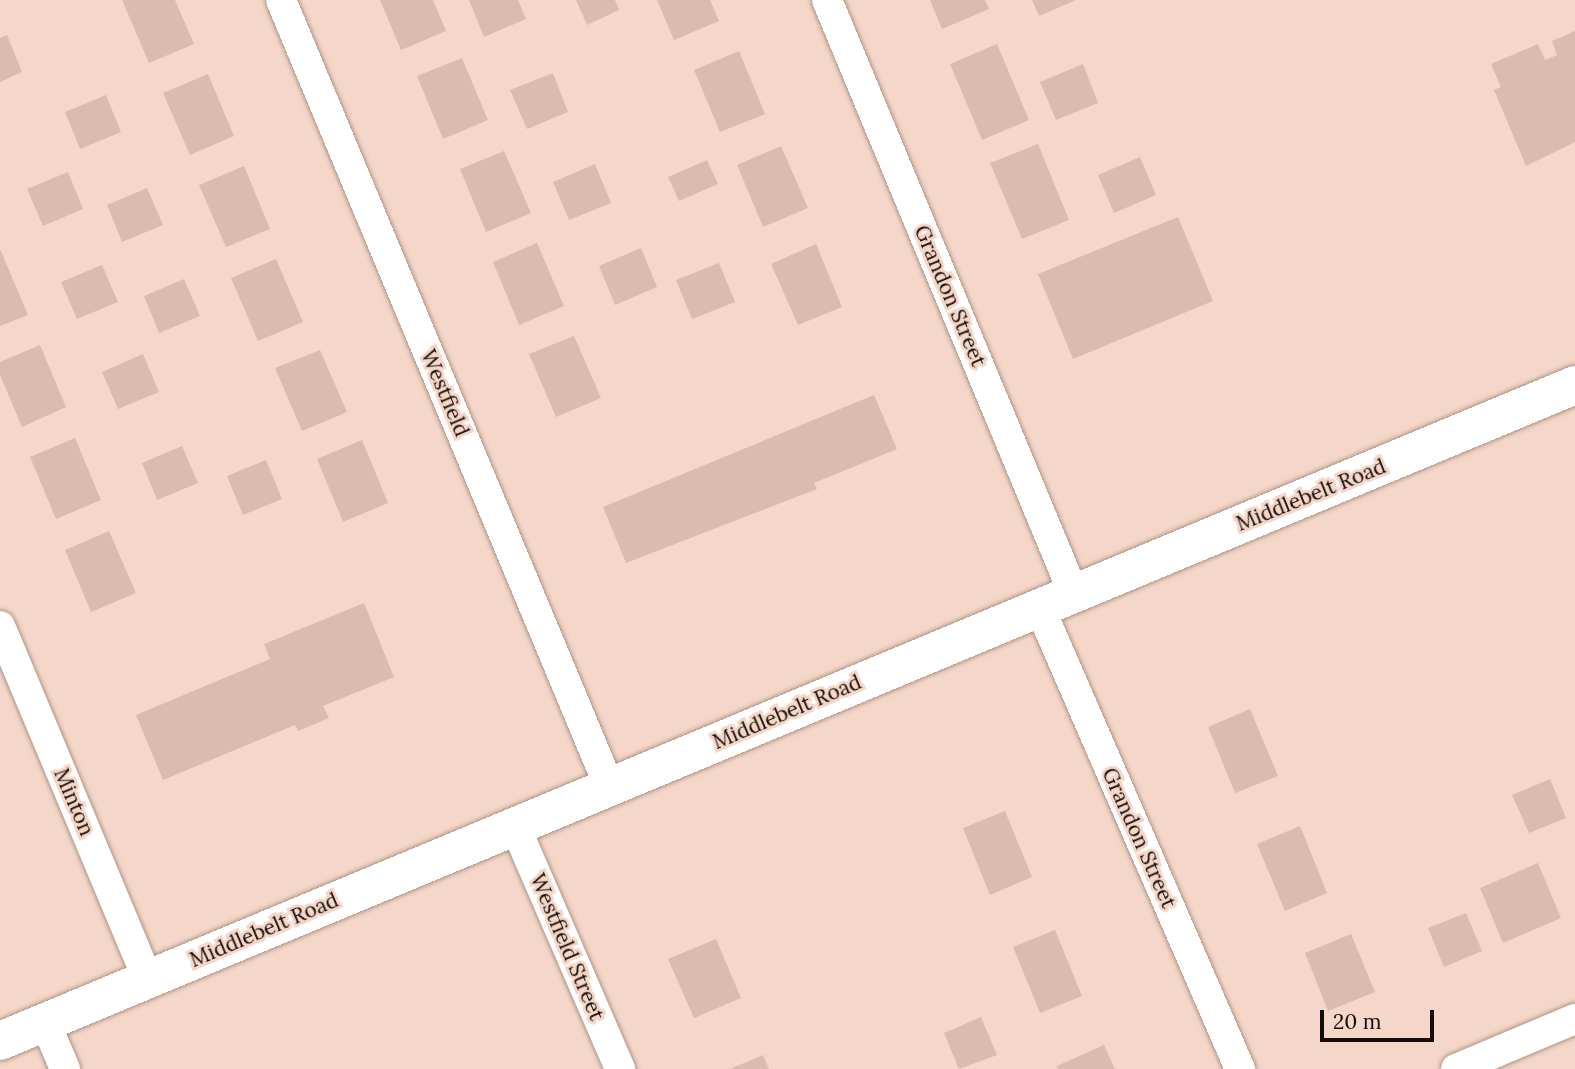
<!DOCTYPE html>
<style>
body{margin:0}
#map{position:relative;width:1575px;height:1069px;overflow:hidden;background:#f4d7c9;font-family:Lora,serif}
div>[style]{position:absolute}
.building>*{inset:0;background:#d9bcaf}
.roads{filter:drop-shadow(0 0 2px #af9487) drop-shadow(0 0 2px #af9487)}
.minor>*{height:30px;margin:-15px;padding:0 15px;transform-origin:15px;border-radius:15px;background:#fff}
.secondary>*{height:38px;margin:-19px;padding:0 19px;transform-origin:19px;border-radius:19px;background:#fff}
span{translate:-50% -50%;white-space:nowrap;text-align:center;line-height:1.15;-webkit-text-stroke:6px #f4d7c9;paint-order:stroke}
.street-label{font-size:21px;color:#150b07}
.scale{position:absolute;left:1320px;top:1010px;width:114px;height:32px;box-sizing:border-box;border:4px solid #150b07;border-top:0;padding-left:9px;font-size:21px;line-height:24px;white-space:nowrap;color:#150b07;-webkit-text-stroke:5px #f4d7c9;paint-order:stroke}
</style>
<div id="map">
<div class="building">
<i style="clip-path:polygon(122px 0,175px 0,194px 44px,149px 63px)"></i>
<i style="clip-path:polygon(380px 0,433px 0,446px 31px,401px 50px)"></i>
<i style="clip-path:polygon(469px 0,518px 0,526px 19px,484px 37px)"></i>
<i style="clip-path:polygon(576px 0,615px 0,619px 10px,587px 25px)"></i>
<i style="clip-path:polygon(657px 0,710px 0,719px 21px,674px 40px)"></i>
<i style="clip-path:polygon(930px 0,985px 0,989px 9px,942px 29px)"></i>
<i style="clip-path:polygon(1032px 0,1076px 0,1039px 16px)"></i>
<i style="clip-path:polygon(1575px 31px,1575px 142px,1526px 166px,1494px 90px,1501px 87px,1491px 64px,1538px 44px,1545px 60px,1557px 55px,1552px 41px)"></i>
<i style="clip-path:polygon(7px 35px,22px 72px,0 82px,0 38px)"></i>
<i style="clip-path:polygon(997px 44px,1029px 120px,982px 140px,950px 64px)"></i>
<i style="clip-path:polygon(739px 51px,765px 114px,720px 132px,694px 70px)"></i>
<i style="clip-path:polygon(462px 58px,488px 120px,443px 139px,417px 76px)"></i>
<i style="clip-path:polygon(1083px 64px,1098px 103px,1056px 120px,1040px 82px)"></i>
<i style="clip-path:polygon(553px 73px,568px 112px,527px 129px,510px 90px)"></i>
<i style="clip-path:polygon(208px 74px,234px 136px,190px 155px,163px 93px)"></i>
<i style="clip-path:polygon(106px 95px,121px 132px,80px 149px,65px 112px)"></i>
<i style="clip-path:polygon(1038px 144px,1069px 220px,1022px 239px,990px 163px)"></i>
<i style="clip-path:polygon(781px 146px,808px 208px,763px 227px,737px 165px)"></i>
<i style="clip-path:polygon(504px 151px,531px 213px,486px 232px,460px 169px)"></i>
<i style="clip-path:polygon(1140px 157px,1156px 195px,1114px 213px,1098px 175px)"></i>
<i style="clip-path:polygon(707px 160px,718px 184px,679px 201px,668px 177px)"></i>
<i style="clip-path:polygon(595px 164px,611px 203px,569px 220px,553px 182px)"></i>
<i style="clip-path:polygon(244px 166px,270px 229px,226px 247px,199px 185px)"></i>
<i style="clip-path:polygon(68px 172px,83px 209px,43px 226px,27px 189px)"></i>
<i style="clip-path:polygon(147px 188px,163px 225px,122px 242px,107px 205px)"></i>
<i style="clip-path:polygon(1178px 217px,1213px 301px,1073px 359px,1038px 274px)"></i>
<i style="clip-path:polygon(537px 243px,564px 306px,519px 325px,493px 262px)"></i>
<i style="clip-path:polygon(816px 244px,842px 307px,798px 325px,771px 264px)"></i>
<i style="clip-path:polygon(641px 248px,657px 287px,615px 305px,599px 266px)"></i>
<i style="clip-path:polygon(0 249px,28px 315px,0 326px)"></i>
<i style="clip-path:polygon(276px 259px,303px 322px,258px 341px,231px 278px)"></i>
<i style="clip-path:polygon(719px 263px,735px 302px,692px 319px,676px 280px)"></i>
<i style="clip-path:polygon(102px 265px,118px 302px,77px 319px,61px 282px)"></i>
<i style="clip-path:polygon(184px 279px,200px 316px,159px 333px,144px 296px)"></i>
<i style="clip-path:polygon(574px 336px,601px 398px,556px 417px,529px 354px)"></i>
<i style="clip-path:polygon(40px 345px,66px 407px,22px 427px,0 375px,0 362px)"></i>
<i style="clip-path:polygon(320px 350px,347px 412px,302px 431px,275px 368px)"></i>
<i style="clip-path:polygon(143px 354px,159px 392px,118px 409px,102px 372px)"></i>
<i style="clip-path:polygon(874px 395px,897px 449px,814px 483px,817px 489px,626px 563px,603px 507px)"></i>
<i style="clip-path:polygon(75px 438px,101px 500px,56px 519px,30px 457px)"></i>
<i style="clip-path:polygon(362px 440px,388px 503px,343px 522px,317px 459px)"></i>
<i style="clip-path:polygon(182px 446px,198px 483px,157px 500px,142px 463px)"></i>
<i style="clip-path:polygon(266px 460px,282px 499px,243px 515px,227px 476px)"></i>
<i style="clip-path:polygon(109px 531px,136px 593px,91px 612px,65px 550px)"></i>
<i style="clip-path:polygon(364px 603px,394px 677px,323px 706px,329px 718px,298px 731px,295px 725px,163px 780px,136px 715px,270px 659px,264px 644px)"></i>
<i style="clip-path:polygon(1250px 709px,1278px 776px,1235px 793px,1208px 727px)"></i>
<i style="clip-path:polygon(1550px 779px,1566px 818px,1529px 833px,1512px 795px)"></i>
<i style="clip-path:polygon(1005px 811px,1032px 877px,990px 895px,963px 828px)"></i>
<i style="clip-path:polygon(1300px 826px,1327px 893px,1285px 911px,1257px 844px)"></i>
<i style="clip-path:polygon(1538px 863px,1561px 918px,1503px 943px,1480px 888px)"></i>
<i style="clip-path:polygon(1466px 913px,1482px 951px,1444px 967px,1428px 928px)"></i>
<i style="clip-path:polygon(1055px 930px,1082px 996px,1040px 1013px,1013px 947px)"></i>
<i style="clip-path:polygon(1351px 934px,1375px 992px,1328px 1011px,1305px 953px)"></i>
<i style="clip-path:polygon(716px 939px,741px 998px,694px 1018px,668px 959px)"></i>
<i style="clip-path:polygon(981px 1017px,997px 1055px,959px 1069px,944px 1033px)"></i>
<i style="clip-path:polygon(1104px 1045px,1115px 1069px,1058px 1069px,1057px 1066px)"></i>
<i style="clip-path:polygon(763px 1055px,769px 1069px,730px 1069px)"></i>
</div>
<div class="roads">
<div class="minor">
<i style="left:281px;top:0;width:852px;rotate:67.35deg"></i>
<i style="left:827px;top:0;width:641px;rotate:67.44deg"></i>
<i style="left:1039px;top:606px;width:505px;rotate:66.53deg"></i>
<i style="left:0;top:626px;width:383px;rotate:67.3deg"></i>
<i style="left:515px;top:826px;width:265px;rotate:66.6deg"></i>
<i style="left:45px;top:1022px;width:51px;rotate:66.9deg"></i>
<i style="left:1456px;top:1069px;width:129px;rotate:-22.8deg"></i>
</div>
<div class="secondary">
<i style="left:0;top:1041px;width:1706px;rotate:-22.61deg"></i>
</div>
</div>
<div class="street-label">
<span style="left:950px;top:296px;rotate:67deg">Grandon Street</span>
<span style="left:445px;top:393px;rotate:67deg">Westfield</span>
<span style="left:1311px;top:495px;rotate:-22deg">Middlebelt Road</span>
<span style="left:787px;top:712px;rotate:-23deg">Middlebelt Road</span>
<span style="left:74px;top:802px;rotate:67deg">Minton</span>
<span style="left:1139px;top:838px;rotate:66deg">Grandon Street</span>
<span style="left:264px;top:930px;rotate:-23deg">Middlebelt Road</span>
<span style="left:567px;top:947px;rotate:67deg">Westfield Street</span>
</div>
<div class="scale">20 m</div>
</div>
